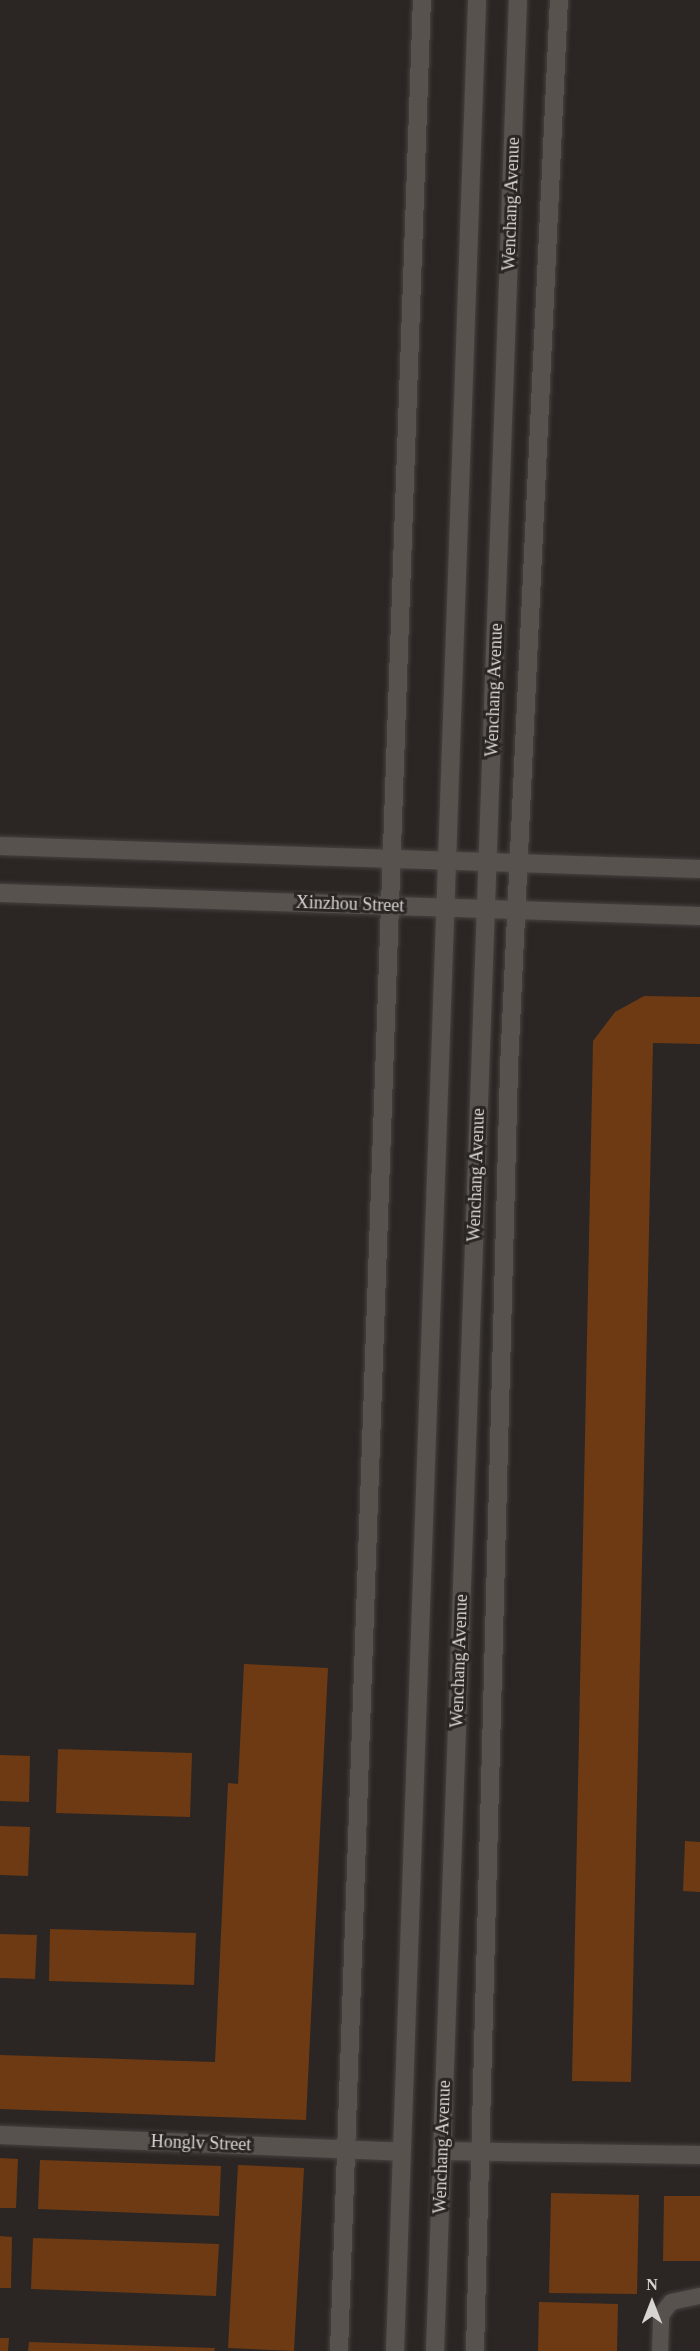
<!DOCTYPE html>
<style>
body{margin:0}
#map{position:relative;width:700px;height:2351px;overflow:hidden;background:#2b2623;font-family:"Times New Roman",serif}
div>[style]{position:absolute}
.building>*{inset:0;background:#6d3a14}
.roads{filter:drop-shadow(0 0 2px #464240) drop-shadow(0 0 2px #464240)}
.service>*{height:16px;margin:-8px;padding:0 8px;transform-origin:8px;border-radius:8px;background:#58524f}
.minor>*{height:18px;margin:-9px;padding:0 9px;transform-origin:9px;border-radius:9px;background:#58524f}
.secondary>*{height:18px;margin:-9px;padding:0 9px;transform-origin:9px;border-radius:9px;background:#58524f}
span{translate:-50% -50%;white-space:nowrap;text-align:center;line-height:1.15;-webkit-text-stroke:6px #2b2623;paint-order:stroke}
.street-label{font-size:18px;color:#d7d4d2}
.north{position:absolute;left:622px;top:2273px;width:60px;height:60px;-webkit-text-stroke:4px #2b2623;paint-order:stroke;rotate:0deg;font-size:16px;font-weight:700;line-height:24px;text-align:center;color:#d7d4d2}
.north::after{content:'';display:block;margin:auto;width:21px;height:27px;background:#d7d4d2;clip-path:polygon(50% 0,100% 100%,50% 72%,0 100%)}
</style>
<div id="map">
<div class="building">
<i style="clip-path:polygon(644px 996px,700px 997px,700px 1044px,653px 1043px,631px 2082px,572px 2081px,593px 1041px,615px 1012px)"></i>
<i style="clip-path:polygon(244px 1664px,328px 1668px,306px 2120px,0 2109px,0 2055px,215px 2062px,228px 1783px,238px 1784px)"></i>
<i style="clip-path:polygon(58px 1749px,192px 1753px,190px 1817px,56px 1813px)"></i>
<i style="clip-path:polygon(0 1755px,30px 1756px,29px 1802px,0 1801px)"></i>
<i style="clip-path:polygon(0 1826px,30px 1827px,28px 1876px,0 1875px)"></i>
<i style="clip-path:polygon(685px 1841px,700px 1842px,700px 1892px,683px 1891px)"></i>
<i style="clip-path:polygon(50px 1929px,196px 1933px,194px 1985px,49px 1981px)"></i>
<i style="clip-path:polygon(0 1934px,37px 1935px,35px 1979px,0 1978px)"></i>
<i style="clip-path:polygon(0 2158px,18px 2159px,16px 2208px,0 2208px)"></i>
<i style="clip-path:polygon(40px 2160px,221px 2166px,219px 2216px,38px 2209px)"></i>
<i style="clip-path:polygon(238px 2165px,304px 2168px,294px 2351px,228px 2348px)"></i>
<i style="clip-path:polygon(551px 2193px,639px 2195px,637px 2294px,549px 2293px)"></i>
<i style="clip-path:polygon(664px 2196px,700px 2196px,700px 2261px,663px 2261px)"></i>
<i style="clip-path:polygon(0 2236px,12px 2237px,11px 2288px,0 2288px)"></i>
<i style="clip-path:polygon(33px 2238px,219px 2244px,216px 2296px,31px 2289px)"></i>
<i style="clip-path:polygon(539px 2302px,618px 2304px,617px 2351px,538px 2351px)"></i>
<i style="clip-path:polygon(0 2338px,9px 2338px,8px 2351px,0 2351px)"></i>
<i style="clip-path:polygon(29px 2342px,215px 2348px,214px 2351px,28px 2351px)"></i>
</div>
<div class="roads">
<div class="service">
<i style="left:660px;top:2351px;width:36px;rotate:-88deg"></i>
<i style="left:661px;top:2315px;width:16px;rotate:-52deg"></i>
<i style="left:671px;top:2302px;width:30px;rotate:-12deg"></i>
</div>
<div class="minor">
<i style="left:0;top:2135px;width:402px;rotate:2.4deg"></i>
<i style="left:442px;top:2151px;width:258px;rotate:0.9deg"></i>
<i style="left:339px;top:2351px;width:2352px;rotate:-87.98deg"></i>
<i style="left:475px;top:2351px;width:1284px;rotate:-88.48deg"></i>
<i style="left:509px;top:1067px;width:1068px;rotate:-87.32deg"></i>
</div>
<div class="secondary">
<i style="left:0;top:846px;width:700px;rotate:1.88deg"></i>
<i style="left:0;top:893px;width:700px;rotate:1.88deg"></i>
<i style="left:395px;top:2351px;width:2352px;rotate:-88deg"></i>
<i style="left:435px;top:2351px;width:2352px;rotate:-87.98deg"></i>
</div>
</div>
<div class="street-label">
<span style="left:511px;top:204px;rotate:-88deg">Wenchang Avenue</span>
<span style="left:494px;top:690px;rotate:-88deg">Wenchang Avenue</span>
<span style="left:350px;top:904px;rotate:2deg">Xinzhou Street</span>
<span style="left:476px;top:1175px;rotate:-88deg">Wenchang Avenue</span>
<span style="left:459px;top:1661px;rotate:-88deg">Wenchang Avenue</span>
<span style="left:201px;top:2143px;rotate:2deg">Honglv Street</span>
<span style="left:442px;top:2147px;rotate:-88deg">Wenchang Avenue</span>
</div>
<div class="north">N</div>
</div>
